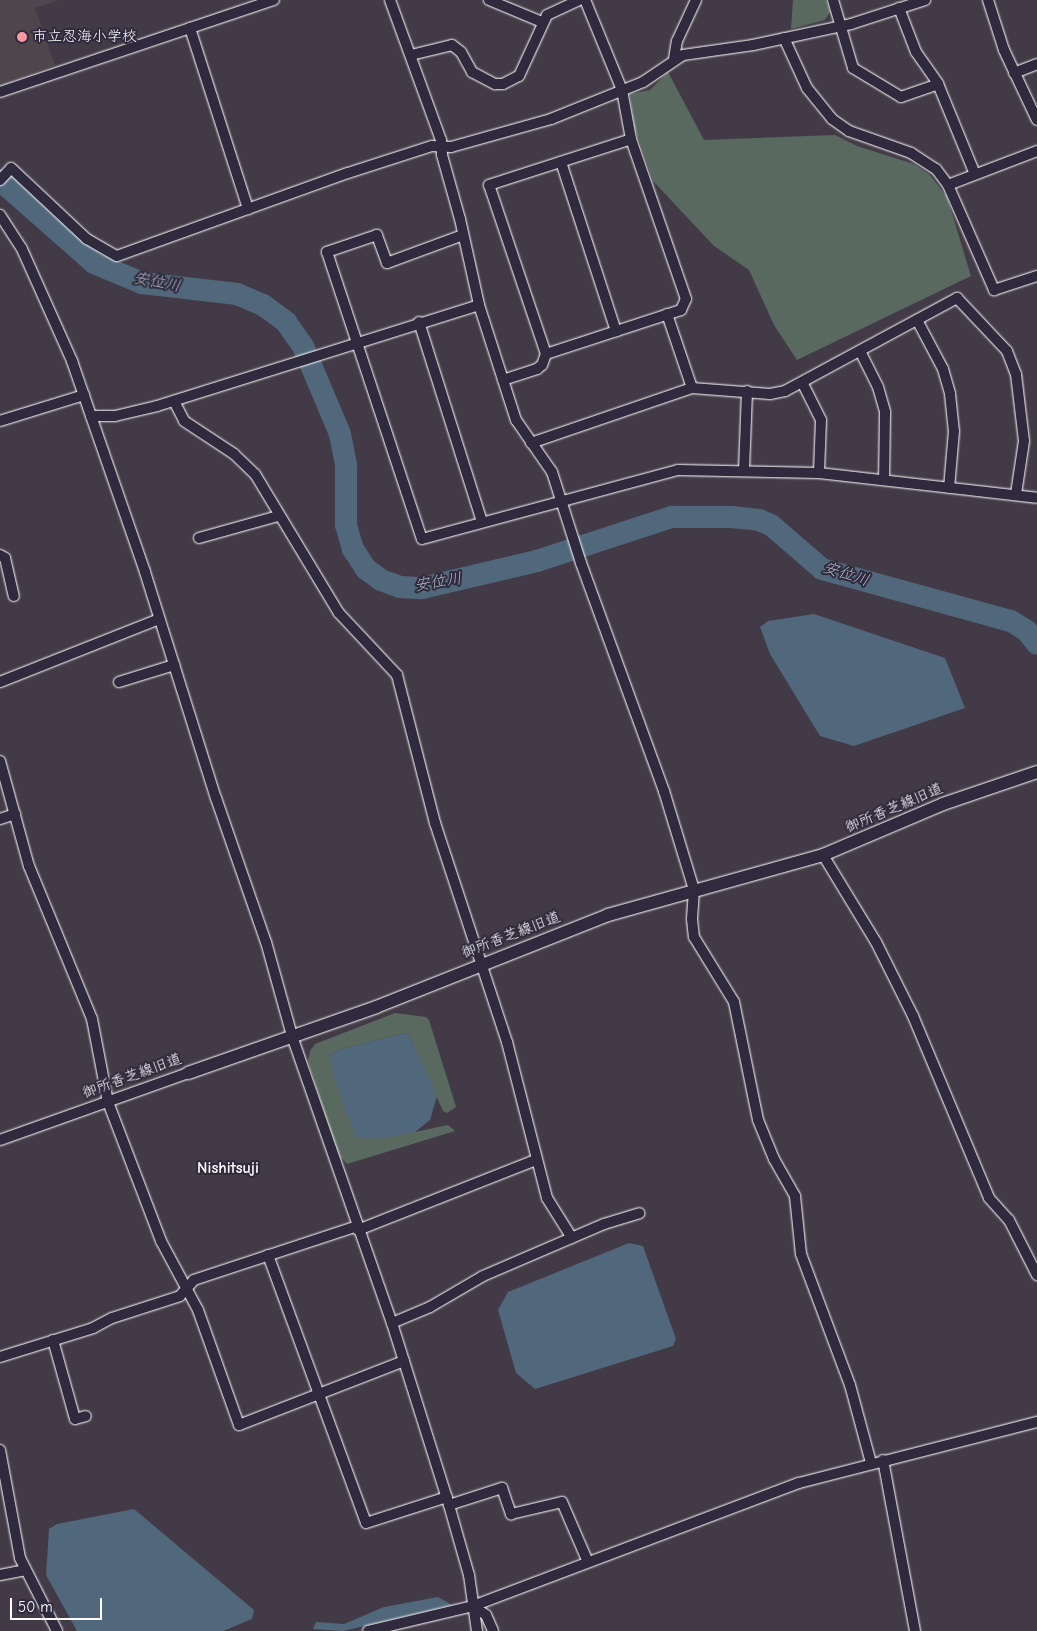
<!DOCTYPE html>
<meta charset="utf-8">
<style>
body{margin:0}
#map{position:relative;width:1037px;height:1631px;overflow:hidden;background:#423a46;font-family:"Comic Neue","Klee One",sans-serif}
div>[style]{position:absolute}
.built>*{inset:0;background:#4f464d}
.green>*{inset:0;background:#5a6960}
.water>*{inset:0;background:#51677c}
.river>*{height:22px;margin:-11px;padding:0 11px;transform-origin:11px;border-radius:11px;background:#51677c}
.roads{filter:drop-shadow(0 0 1px #fff) drop-shadow(0 0 1px #fff)}
.minor>*{height:10px;margin:-5px;padding:0 5px;transform-origin:5px;border-radius:5px;background:#2f2a3d}
.tertiary>*{height:12px;margin:-6px;padding:0 6px;transform-origin:6px;border-radius:6px;background:#2f2a3d}
.dots>*{width:14px;height:14px;translate:-50% -50%;box-sizing:border-box;border:2px solid #2f2a3d;border-radius:50%}
span{translate:-50% -50%;white-space:nowrap;text-align:center;line-height:1.15;-webkit-text-stroke:4px #2f2a3d;paint-order:stroke}
.poi-label{font-size:15px;color:#fff}
.left{translate:0 -50%;text-align:left}
.street-label{font-size:15px;color:#fff}
.water-label{font-size:16px;color:#b1bbc4;font-style:italic}
.neighbourhood-label{font-size:16px;color:#fff;font-weight:700}
.scale{position:absolute;left:10px;top:1598px;width:92px;height:22px;box-sizing:border-box;border:2px solid #fff;border-top:0;padding-left:6px;font-size:15px;line-height:18px;white-space:nowrap;color:#fff;-webkit-text-stroke:4px #2f2a3d;paint-order:stroke}
</style>
<div id="map">
<div class="built">
<i style="clip-path:polygon(0 0,59px 0,35px 8px,55px 65px,0 86px)"></i>
</div>
<div class="green">
<i style="clip-path:polygon(793px 0,826px 0,830px 12px,825px 20px,791px 29px)"></i>
<i style="clip-path:polygon(668px 72px,704px 140px,835px 135px,857px 146px,914px 164px,929px 174px,947px 197px,971px 276px,797px 360px,774px 325px,749px 270px,714px 246px,653px 181px,634px 126px,630px 94px,650px 90px)"></i>
<i style="clip-path:polygon(395px 1013px,426px 1017px,429px 1020px,456px 1107px,447px 1113px,443px 1111px,409px 1035px,405px 1033px,338px 1050px,330px 1056px,415px 1132px,448px 1125px,455px 1131px,347px 1164px,338px 1154px,308px 1061px,310px 1051px,315px 1044px)"></i>
</div>
<div class="water">
<i style="clip-path:polygon(814px 614px,945px 658px,965px 708px,854px 746px,820px 736px,770px 654px,760px 627px,768px 621px)"></i>
<i style="clip-path:polygon(405px 1033px,409px 1035px,437px 1096px,430px 1120px,415px 1132px,377px 1139px,356px 1137px,336px 1083px,330px 1056px,338px 1050px)"></i>
<i style="clip-path:polygon(629px 1243px,643px 1246px,676px 1339px,673px 1346px,535px 1389px,516px 1373px,498px 1310px,508px 1292px)"></i>
<i style="clip-path:polygon(134px 1509px,254px 1610px,252px 1619px,223px 1631px,77px 1631px,46px 1575px,49px 1529px,57px 1524px)"></i>
<i style="clip-path:polygon(438px 1597px,452px 1605px,343px 1631px,313px 1629px,316px 1622px,344px 1624px,384px 1607px)"></i>
</div>
<div class="river">
<i style="left:0;top:180px;width:125px;rotate:41.4deg"></i>
<i style="left:94px;top:263px;width:52px;rotate:22.6deg"></i>
<i style="left:142px;top:283px;width:96px;rotate:6.6deg"></i>
<i style="left:237px;top:294px;width:28px;rotate:23deg"></i>
<i style="left:263px;top:305px;width:29px;rotate:36deg"></i>
<i style="left:286px;top:322px;width:29px;rotate:55deg"></i>
<i style="left:303px;top:346px;width:95px;rotate:67.2deg"></i>
<i style="left:340px;top:434px;width:33px;rotate:79deg"></i>
<i style="left:346px;top:466px;width:59px;rotate:90deg"></i>
<i style="left:346px;top:525px;width:25px;rotate:74deg"></i>
<i style="left:353px;top:549px;width:24px;rotate:57deg"></i>
<i style="left:366px;top:569px;width:19px;rotate:36deg"></i>
<i style="left:381px;top:580px;width:20px;rotate:20deg"></i>
<i style="left:400px;top:587px;width:22px;rotate:3deg"></i>
<i style="left:422px;top:588px;width:118px;rotate:-13.2deg"></i>
<i style="left:537px;top:561px;width:142px;rotate:-18.1deg"></i>
<i style="left:672px;top:517px;width:59px"></i>
<i style="left:731px;top:517px;width:28px;rotate:6deg"></i>
<i style="left:759px;top:520px;width:13px;rotate:23deg"></i>
<i style="left:771px;top:525px;width:67px;rotate:40.8deg"></i>
<i style="left:822px;top:569px;width:196px;rotate:15.4deg"></i>
<i style="left:1011px;top:621px;width:19px;rotate:32deg"></i>
<i style="left:1027px;top:631px;width:16px;rotate:52deg"></i>
</div>
<div class="roads">
<div class="minor">
<i style="left:390px;top:0;width:149px;rotate:70deg"></i>
<i style="left:441px;top:140px;width:15px;rotate:86deg"></i>
<i style="left:442px;top:155px;width:66px;rotate:74.3deg"></i>
<i style="left:460px;top:219px;width:88px;rotate:77.5deg"></i>
<i style="left:479px;top:305px;width:121px;rotate:72.2deg"></i>
<i style="left:516px;top:420px;width:63px;rotate:55.3deg"></i>
<i style="left:552px;top:472px;width:96px;rotate:72.3deg"></i>
<i style="left:581px;top:563px;width:243px;rotate:70deg"></i>
<i style="left:664px;top:791px;width:103px;rotate:73.1deg"></i>
<i style="left:694px;top:890px;width:29px;rotate:94deg"></i>
<i style="left:692px;top:919px;width:18px;rotate:84deg"></i>
<i style="left:694px;top:937px;width:76px;rotate:58.4deg"></i>
<i style="left:734px;top:1002px;width:120px;rotate:78.5deg"></i>
<i style="left:758px;top:1120px;width:42px;rotate:67.7deg"></i>
<i style="left:774px;top:1159px;width:43px;rotate:60.4deg"></i>
<i style="left:795px;top:1196px;width:58px;rotate:84.1deg"></i>
<i style="left:801px;top:1254px;width:140px;rotate:69.5deg"></i>
<i style="left:850px;top:1385px;width:81px;rotate:74.9deg"></i>
<i style="left:489px;top:0;width:57px;rotate:22.5deg"></i>
<i style="left:833px;top:0;width:71px;rotate:73.6deg"></i>
<i style="left:853px;top:68px;width:56px;rotate:31.1deg"></i>
<i style="left:901px;top:97px;width:39px;rotate:-19deg"></i>
<i style="left:988px;top:0;width:52px;rotate:72.3deg"></i>
<i style="left:1004px;top:50px;width:77px;rotate:64.8deg"></i>
<i style="left:899px;top:8px;width:47px;rotate:68.9deg"></i>
<i style="left:916px;top:52px;width:39px;rotate:55deg"></i>
<i style="left:938px;top:84px;width:97px;rotate:67.7deg"></i>
<i style="left:190px;top:28px;width:190px;rotate:72.2deg"></i>
<i style="left:784px;top:38px;width:55px;rotate:65.3deg"></i>
<i style="left:807px;top:88px;width:40px;rotate:51deg"></i>
<i style="left:832px;top:119px;width:21px;rotate:35deg"></i>
<i style="left:849px;top:131px;width:66px;rotate:19.5deg"></i>
<i style="left:911px;top:153px;width:30px;rotate:33deg"></i>
<i style="left:936px;top:169px;width:20px;rotate:53deg"></i>
<i style="left:948px;top:185px;width:115px;rotate:66.3deg"></i>
<i style="left:994px;top:290px;width:45px;rotate:-18deg"></i>
<i style="left:411px;top:55px;width:42px;rotate:-13.7deg"></i>
<i style="left:452px;top:45px;width:11px;rotate:38deg"></i>
<i style="left:461px;top:52px;width:23px;rotate:61deg"></i>
<i style="left:472px;top:72px;width:26px;rotate:28deg"></i>
<i style="left:495px;top:84px;width:8px"></i>
<i style="left:503px;top:84px;width:18px;rotate:-27deg"></i>
<i style="left:519px;top:76px;width:67px;rotate:-65.3deg"></i>
<i style="left:547px;top:15px;width:35px;rotate:-25deg"></i>
<i style="left:674px;top:59px;width:18px;rotate:-81deg"></i>
<i style="left:677px;top:41px;width:45px;rotate:-65.1deg"></i>
<i style="left:1014px;top:73px;width:25px;rotate:-21deg"></i>
<i style="left:0;top:92px;width:289px;rotate:-18.6deg"></i>
<i style="left:561px;top:162px;width:178px;rotate:72deg"></i>
<i style="left:0;top:180px;width:16px;rotate:-47deg"></i>
<i style="left:11px;top:168px;width:104px;rotate:43.1deg"></i>
<i style="left:87px;top:239px;width:34px;rotate:30deg"></i>
<i style="left:117px;top:256px;width:245px;rotate:-19.8deg"></i>
<i style="left:348px;top:173px;width:88px;rotate:-17.8deg"></i>
<i style="left:432px;top:146px;width:19px;rotate:3deg"></i>
<i style="left:451px;top:147px;width:104px;rotate:-15.6deg"></i>
<i style="left:551px;top:119px;width:99px;rotate:-21.9deg"></i>
<i style="left:643px;top:82px;width:48px;rotate:-34deg"></i>
<i style="left:683px;top:55px;width:71px;rotate:-8.1deg"></i>
<i style="left:753px;top:45px;width:100px;rotate:-12.1deg"></i>
<i style="left:851px;top:24px;width:78px;rotate:-18deg"></i>
<i style="left:948px;top:185px;width:95px;rotate:-20.9deg"></i>
<i style="left:0;top:215px;width:40px;rotate:57.1deg"></i>
<i style="left:22px;top:249px;width:123px;rotate:65.9deg"></i>
<i style="left:72px;top:361px;width:223px;rotate:70.9deg"></i>
<i style="left:145px;top:572px;width:237px;rotate:72.6deg"></i>
<i style="left:216px;top:798px;width:152px;rotate:70.9deg"></i>
<i style="left:266px;top:942px;width:98px;rotate:74.5deg"></i>
<i style="left:292px;top:1036px;width:304px;rotate:70.8deg"></i>
<i style="left:392px;top:1323px;width:191px;rotate:72.6deg"></i>
<i style="left:449px;top:1505px;width:73px;rotate:74.1deg"></i>
<i style="left:469px;top:1575px;width:57px;rotate:81.9deg"></i>
<i style="left:463px;top:235px;width:81px;rotate:159.8deg"></i>
<i style="left:387px;top:263px;width:30px;rotate:-110deg"></i>
<i style="left:377px;top:235px;width:53px;rotate:161.2deg"></i>
<i style="left:327px;top:252px;width:302px;rotate:71.7deg"></i>
<i style="left:422px;top:539px;width:265px;rotate:-15.1deg"></i>
<i style="left:678px;top:470px;width:141px;rotate:1.2deg"></i>
<i style="left:819px;top:473px;width:219px;rotate:6.5deg"></i>
<i style="left:667px;top:314px;width:78px;rotate:71.3deg"></i>
<i style="left:917px;top:320px;width:55px;rotate:62deg"></i>
<i style="left:943px;top:369px;width:26px;rotate:74deg"></i>
<i style="left:950px;top:394px;width:37px;rotate:84deg"></i>
<i style="left:954px;top:431px;width:57px;rotate:95deg"></i>
<i style="left:419px;top:322px;width:210px;rotate:72.5deg"></i>
<i style="left:860px;top:351px;width:40px;rotate:63.4deg"></i>
<i style="left:878px;top:387px;width:26px;rotate:74deg"></i>
<i style="left:885px;top:412px;width:68px;rotate:90.8deg"></i>
<i style="left:546px;top:354px;width:142px;rotate:-18.1deg"></i>
<i style="left:681px;top:310px;width:12px;rotate:-66deg"></i>
<i style="left:686px;top:299px;width:169px;rotate:-109deg"></i>
<i style="left:631px;top:139px;width:50px;rotate:-100.4deg"></i>
<i style="left:622px;top:90px;width:97px;rotate:-112.3deg"></i>
<i style="left:503px;top:380px;width:36px;rotate:-18deg"></i>
<i style="left:537px;top:369px;width:6px;rotate:-39deg"></i>
<i style="left:542px;top:365px;width:12px;rotate:-70deg"></i>
<i style="left:546px;top:354px;width:178px;rotate:-108.6deg"></i>
<i style="left:489px;top:185px;width:149px;rotate:-17.9deg"></i>
<i style="left:803px;top:384px;width:40px;rotate:63.4deg"></i>
<i style="left:821px;top:420px;width:53px;rotate:92.2deg"></i>
<i style="left:174px;top:401px;width:22px;rotate:63deg"></i>
<i style="left:184px;top:421px;width:60px;rotate:33.4deg"></i>
<i style="left:234px;top:454px;width:29px;rotate:44deg"></i>
<i style="left:255px;top:474px;width:162px;rotate:58.9deg"></i>
<i style="left:339px;top:613px;width:85px;rotate:46.9deg"></i>
<i style="left:397px;top:675px;width:153px;rotate:75.6deg"></i>
<i style="left:435px;top:823px;width:231px;rotate:71.8deg"></i>
<i style="left:507px;top:1042px;width:161px;rotate:75.6deg"></i>
<i style="left:547px;top:1198px;width:47px;rotate:58deg"></i>
<i style="left:91px;top:416px;width:24px"></i>
<i style="left:115px;top:416px;width:43px;rotate:-13.4deg"></i>
<i style="left:157px;top:406px;width:337px;rotate:-17.4deg"></i>
<i style="left:0;top:421px;width:88px;rotate:-17.2deg"></i>
<i style="left:531px;top:443px;width:170px;rotate:-18.9deg"></i>
<i style="left:692px;top:388px;width:78px;rotate:4.4deg"></i>
<i style="left:770px;top:394px;width:15px;rotate:-11deg"></i>
<i style="left:785px;top:391px;width:196px;rotate:-28.4deg"></i>
<i style="left:957px;top:298px;width:73px;rotate:46.7deg"></i>
<i style="left:1007px;top:351px;width:25px;rotate:69deg"></i>
<i style="left:1016px;top:374px;width:67px;rotate:83.2deg"></i>
<i style="left:1024px;top:441px;width:54px;rotate:98.6deg"></i>
<i style="left:744px;top:470px;width:79px;rotate:-87.8deg"></i>
<i style="left:199px;top:538px;width:82px;rotate:-15.6deg"></i>
<i style="left:0;top:555px;width:6px;rotate:31deg"></i>
<i style="left:5px;top:558px;width:39px;rotate:77deg"></i>
<i style="left:0;top:682px;width:171px;rotate:-21.6deg"></i>
<i style="left:119px;top:682px;width:58px;rotate:-17.2deg"></i>
<i style="left:0;top:761px;width:109px;rotate:74.6deg"></i>
<i style="left:29px;top:866px;width:165px;rotate:67.6deg"></i>
<i style="left:92px;top:1019px;width:85px;rotate:79.1deg"></i>
<i style="left:108px;top:1102px;width:149px;rotate:69.1deg"></i>
<i style="left:161px;top:1241px;width:78px;rotate:61.8deg"></i>
<i style="left:198px;top:1310px;width:122px;rotate:70.4deg"></i>
<i style="left:239px;top:1425px;width:177px;rotate:-21.2deg"></i>
<i style="left:0;top:819px;width:16px;rotate:-18deg"></i>
<i style="left:823px;top:855px;width:102px;rotate:58.7deg"></i>
<i style="left:876px;top:942px;width:83px;rotate:63.4deg"></i>
<i style="left:913px;top:1016px;width:197px;rotate:67.3deg"></i>
<i style="left:989px;top:1198px;width:30px;rotate:48deg"></i>
<i style="left:1009px;top:1220px;width:62px;rotate:63deg"></i>
<i style="left:0;top:1140px;width:200px;rotate:-19.6deg"></i>
<i style="left:358px;top:1230px;width:191px;rotate:-21.5deg"></i>
<i style="left:268px;top:1255px;width:285px;rotate:69.9deg"></i>
<i style="left:366px;top:1523px;width:85px;rotate:-17.8deg"></i>
<i style="left:392px;top:1323px;width:41px;rotate:-22.8deg"></i>
<i style="left:430px;top:1307px;width:61px;rotate:-30.3deg"></i>
<i style="left:483px;top:1276px;width:132px;rotate:-23.3deg"></i>
<i style="left:604px;top:1224px;width:37px;rotate:-17deg"></i>
<i style="left:53px;top:1340px;width:82px;rotate:74.4deg"></i>
<i style="left:75px;top:1419px;width:11px;rotate:-15deg"></i>
<i style="left:0;top:1357px;width:97px;rotate:-17.3deg"></i>
<i style="left:93px;top:1328px;width:21px;rotate:-28deg"></i>
<i style="left:112px;top:1318px;width:71px;rotate:-17.9deg"></i>
<i style="left:180px;top:1296px;width:21px;rotate:-49deg"></i>
<i style="left:194px;top:1280px;width:172px;rotate:-18.3deg"></i>
<i style="left:0;top:1450px;width:110px;rotate:79.5deg"></i>
<i style="left:20px;top:1558px;width:82px;rotate:63.1deg"></i>
<i style="left:883px;top:1460px;width:174px;rotate:79.4deg"></i>
<i style="left:449px;top:1505px;width:56px;rotate:-17.8deg"></i>
<i style="left:502px;top:1488px;width:28px;rotate:71deg"></i>
<i style="left:511px;top:1514px;width:52px;rotate:-13.2deg"></i>
<i style="left:562px;top:1502px;width:65px;rotate:66.6deg"></i>
<i style="left:0;top:1575px;width:25px;rotate:-11deg"></i>
<i style="left:473px;top:1606px;width:16px;rotate:35deg"></i>
<i style="left:486px;top:1615px;width:17px;rotate:66deg"></i>
<i style="left:368px;top:1631px;width:108px;rotate:-13.4deg"></i>
<i style="left:473px;top:1606px;width:348px;rotate:-20.7deg"></i>
<i style="left:799px;top:1483px;width:246px;rotate:-14.4deg"></i>
</div>
<div class="tertiary">
<i style="left:188px;top:1073px;width:199px;rotate:-19.3deg"></i>
<i style="left:376px;top:1007px;width:250px;rotate:-21.6deg"></i>
<i style="left:608px;top:915px;width:223px;rotate:-15.6deg"></i>
<i style="left:823px;top:855px;width:130px;rotate:-23deg"></i>
<i style="left:943px;top:804px;width:99px;rotate:-18.8deg"></i>
</div>
</div>
<div class="dots">
<i style="left:22px;top:37px;background:#ff9aa2"></i>
</div>
<div class="poi-label">
<span class="left" style="left:32px;top:37px">市立忍海小学校</span>
</div>
<div class="street-label">
<span style="left:894px;top:808px;rotate:-23deg">御所香芝線旧道</span>
<span style="left:511px;top:935px;rotate:-21deg">御所香芝線旧道</span>
<span style="left:132px;top:1076px;rotate:-20deg">御所香芝線旧道</span>
</div>
<div class="water-label">
<span style="left:157px;top:282px;rotate:11deg">安位川</span>
<span style="left:846px;top:574px;rotate:18deg">安位川</span>
<span style="left:438px;top:582px;rotate:-9deg">安位川</span>
</div>
<div class="neighbourhood-label">
<span style="left:228px;top:1168px">Nishitsuji</span>
</div>
<div class="scale">50 m</div>
</div>
